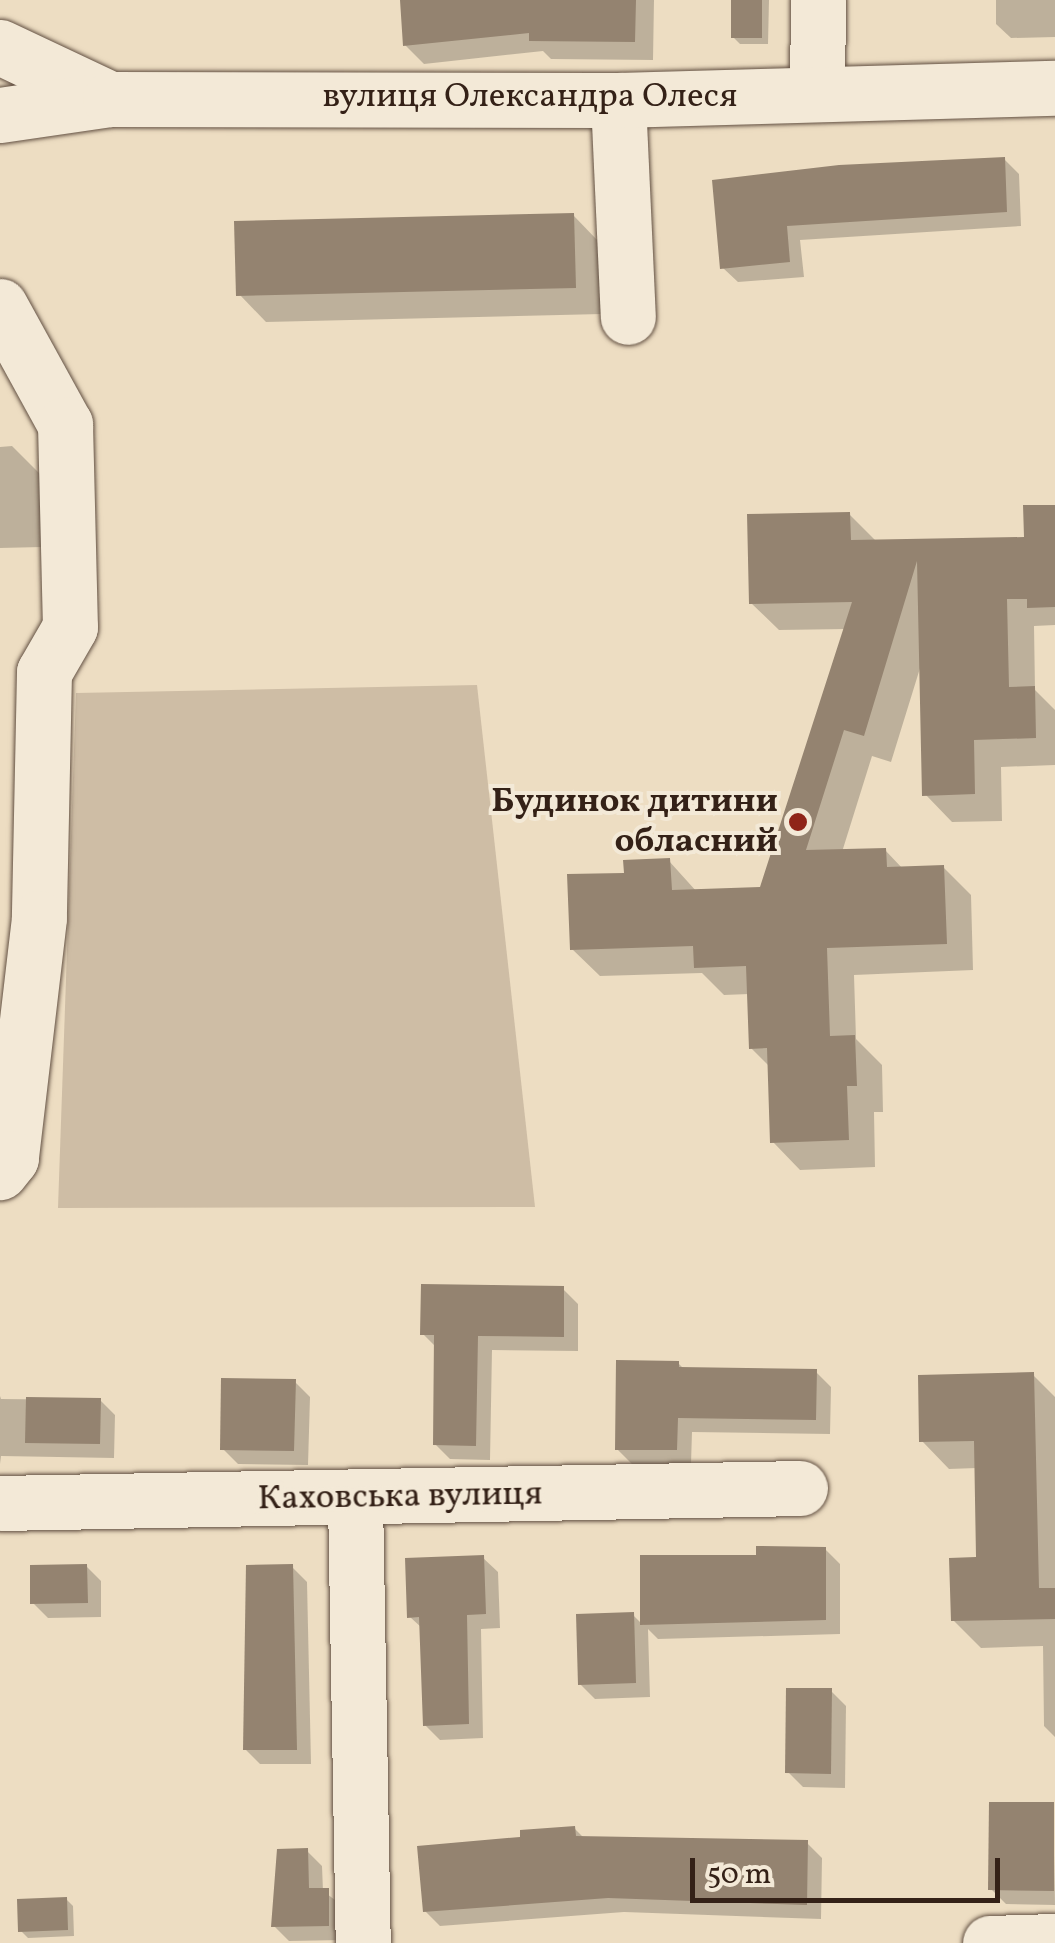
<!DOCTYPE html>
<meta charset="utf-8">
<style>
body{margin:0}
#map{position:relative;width:1055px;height:1943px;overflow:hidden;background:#edddc2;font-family:Vollkorn,serif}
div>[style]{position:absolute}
.green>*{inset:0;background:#cebda5}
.shadow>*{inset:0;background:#0003}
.building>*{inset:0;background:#948370}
.roads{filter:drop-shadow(0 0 2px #625042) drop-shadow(0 0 2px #625042)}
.minor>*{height:55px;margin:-27.5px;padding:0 27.5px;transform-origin:27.5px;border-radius:27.5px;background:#f3e9d7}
.dots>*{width:28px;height:28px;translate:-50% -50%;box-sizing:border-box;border:5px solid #f3e9d7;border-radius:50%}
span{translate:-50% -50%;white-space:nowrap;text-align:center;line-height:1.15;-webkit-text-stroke:8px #f3e9d7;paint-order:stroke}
.street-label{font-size:35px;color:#342117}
.poi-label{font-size:35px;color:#342117;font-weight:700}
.right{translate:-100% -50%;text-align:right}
.scale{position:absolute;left:690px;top:1858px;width:310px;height:45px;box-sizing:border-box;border:5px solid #342117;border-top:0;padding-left:12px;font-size:30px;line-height:35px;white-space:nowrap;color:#342117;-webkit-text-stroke:8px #f3e9d7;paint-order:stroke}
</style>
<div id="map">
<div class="green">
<i style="clip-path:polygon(477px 685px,535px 1207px,58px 1208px,76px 693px)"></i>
</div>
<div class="shadow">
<i style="clip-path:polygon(402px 0,654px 0,653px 60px,551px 59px,543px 51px,424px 64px,405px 45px)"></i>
<i style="clip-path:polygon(734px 0,769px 0,768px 44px,740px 44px,733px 37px)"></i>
<i style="clip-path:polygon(996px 0,1055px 0,1055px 37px,1011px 38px,996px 24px)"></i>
<i style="clip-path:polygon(1004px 159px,1019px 174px,1021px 226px,800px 240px,804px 277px,738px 282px,723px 268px,715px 182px)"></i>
<i style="clip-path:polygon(573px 215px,600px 243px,602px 314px,266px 322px,239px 294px)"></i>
<i style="clip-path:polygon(12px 446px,40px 474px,42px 547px,0 548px,0 447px)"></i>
<i style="clip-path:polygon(1055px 507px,1055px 625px,1034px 626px,1035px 690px,1055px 710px,1055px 765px,1001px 767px,1002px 821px,952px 822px,925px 794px,921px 665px,891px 762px,872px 756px,842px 852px,885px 850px,903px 869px,943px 867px,971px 895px,973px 970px,854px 975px,856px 1039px,882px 1065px,883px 1112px,874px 1112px,875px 1167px,800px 1170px,773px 1142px,770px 1067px,751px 1048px,749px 994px,724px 995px,702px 973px,600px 976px,572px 949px,626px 875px,669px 861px,697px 892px,762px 889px,846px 629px,779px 630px,751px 603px,849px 514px,877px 542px,1027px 539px)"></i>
<i style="clip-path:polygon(563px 1289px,578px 1304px,578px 1351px,492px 1350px,490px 1460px,450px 1459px,435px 1444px,437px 1348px,423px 1334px)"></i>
<i style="clip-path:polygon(678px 1363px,685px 1370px,816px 1372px,831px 1387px,830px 1434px,692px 1432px,691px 1464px,632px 1464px,617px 1449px)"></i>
<i style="clip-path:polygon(1033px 1375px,1055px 1397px,1055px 1737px,1044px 1726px,1043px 1646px,981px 1648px,953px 1620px,979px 1560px,977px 1468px,949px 1469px,922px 1441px)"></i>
<i style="clip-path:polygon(295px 1382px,310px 1397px,308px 1465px,238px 1464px,223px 1449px)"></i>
<i style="clip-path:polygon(0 1396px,1px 1399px,100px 1400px,115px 1415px,114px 1458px,1px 1456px,0 1464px)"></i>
<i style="clip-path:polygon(825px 1549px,840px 1564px,840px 1634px,658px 1639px,648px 1629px,650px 1697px,595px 1699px,580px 1684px,633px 1615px,643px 1625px,759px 1557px)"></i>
<i style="clip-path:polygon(482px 1557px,498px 1572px,500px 1628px,481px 1629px,483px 1738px,440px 1740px,425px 1725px,422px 1628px,410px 1617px)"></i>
<i style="clip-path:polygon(86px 1566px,101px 1581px,101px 1617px,48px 1618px,33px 1603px)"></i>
<i style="clip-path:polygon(292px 1567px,307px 1582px,311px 1764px,260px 1764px,245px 1749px)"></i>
<i style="clip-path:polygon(831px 1691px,846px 1706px,845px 1788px,803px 1787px,788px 1772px)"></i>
<i style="clip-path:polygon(1053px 1805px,1055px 1905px,1006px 1904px,991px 1889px)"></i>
<i style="clip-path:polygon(574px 1828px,584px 1838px,807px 1843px,822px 1858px,821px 1919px,624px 1912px,440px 1926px,425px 1911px,523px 1839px)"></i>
<i style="clip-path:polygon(307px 1851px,322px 1866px,323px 1891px,343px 1906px,343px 1940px,289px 1941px,274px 1926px)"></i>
<i style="clip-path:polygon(66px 1899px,73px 1906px,74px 1936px,28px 1938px,21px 1931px)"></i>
</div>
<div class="building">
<i style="clip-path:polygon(400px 0,636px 0,635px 42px,529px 41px,529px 33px,403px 46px)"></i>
<i style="clip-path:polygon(731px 0,762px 0,762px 38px,731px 38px)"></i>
<i style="clip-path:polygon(1005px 157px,1007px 212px,787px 226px,790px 262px,720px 269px,712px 180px,839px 165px)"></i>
<i style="clip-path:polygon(574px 213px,576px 288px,236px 296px,234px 221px)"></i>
<i style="clip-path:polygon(1023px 505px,1055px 505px,1055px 607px,1027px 608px,1027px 599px,1007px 599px,1009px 687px,1035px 686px,1036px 738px,974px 740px,975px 794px,922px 796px,917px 561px,864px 736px,844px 730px,806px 850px,886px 848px,887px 867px,944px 865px,947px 944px,827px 948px,830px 1036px,855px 1035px,857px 1086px,847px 1086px,849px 1140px,770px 1143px,767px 1048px,749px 1049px,746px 966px,694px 968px,693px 946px,570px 950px,567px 874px,624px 873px,623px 860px,670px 858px,672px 890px,760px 887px,852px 602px,749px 604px,747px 514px,850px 512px,851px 540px,1024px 537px)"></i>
<i style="clip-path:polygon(421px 1284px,564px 1286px,564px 1337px,478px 1336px,476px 1446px,433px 1445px,434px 1335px,420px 1335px)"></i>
<i style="clip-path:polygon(616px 1360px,679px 1361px,679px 1367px,817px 1369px,816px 1420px,678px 1418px,677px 1450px,615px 1450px)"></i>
<i style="clip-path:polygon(1034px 1372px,1039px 1588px,1055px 1588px,1055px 1619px,951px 1621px,949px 1558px,976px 1557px,974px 1441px,919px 1442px,918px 1375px)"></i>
<i style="clip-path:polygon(221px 1378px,296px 1379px,294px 1451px,220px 1450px)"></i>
<i style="clip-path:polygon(26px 1397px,101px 1398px,100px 1444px,25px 1443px)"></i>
<i style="clip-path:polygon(756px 1546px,826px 1547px,826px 1620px,640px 1625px,640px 1555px,756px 1555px)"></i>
<i style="clip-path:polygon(484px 1555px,486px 1614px,467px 1615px,469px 1724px,423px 1726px,419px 1617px,407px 1618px,405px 1558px)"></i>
<i style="clip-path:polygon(87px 1564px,88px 1603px,30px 1604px,30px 1565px)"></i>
<i style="clip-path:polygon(293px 1564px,297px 1750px,243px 1750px,246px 1565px)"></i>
<i style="clip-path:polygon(634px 1612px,636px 1683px,578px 1685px,576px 1614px)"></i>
<i style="clip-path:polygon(786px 1688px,832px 1688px,831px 1774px,785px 1773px)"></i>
<i style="clip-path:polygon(989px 1802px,1054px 1802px,1054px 1891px,988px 1890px)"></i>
<i style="clip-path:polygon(575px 1826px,576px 1836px,808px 1840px,807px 1905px,608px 1898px,423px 1912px,417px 1846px,520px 1837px,520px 1830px)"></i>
<i style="clip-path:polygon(308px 1848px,309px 1888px,329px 1888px,329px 1926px,271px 1927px,277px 1849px)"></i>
<i style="clip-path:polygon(67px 1897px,68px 1930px,18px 1932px,17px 1899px)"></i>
</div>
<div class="roads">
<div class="minor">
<i style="left:0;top:47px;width:122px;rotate:25.3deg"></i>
<i style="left:817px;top:94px;width:94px;rotate:-89.4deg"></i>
<i style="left:618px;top:100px;width:217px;rotate:87.4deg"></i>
<i style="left:0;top:115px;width:111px;rotate:-8.3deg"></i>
<i style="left:110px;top:99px;width:508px;rotate:0.11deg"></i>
<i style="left:618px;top:100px;width:437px;rotate:-1.6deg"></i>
<i style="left:0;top:306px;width:135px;rotate:61.2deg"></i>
<i style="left:65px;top:424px;width:203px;rotate:88.6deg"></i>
<i style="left:70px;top:627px;width:52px;rotate:120deg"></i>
<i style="left:44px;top:672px;width:246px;rotate:91.2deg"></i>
<i style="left:39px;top:918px;width:242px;rotate:96.7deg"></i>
<i style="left:11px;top:1158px;width:18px;rotate:128deg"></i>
<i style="left:355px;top:1499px;width:444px;rotate:89deg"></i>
<i style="left:0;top:1503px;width:800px;rotate:-1.07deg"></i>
<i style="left:990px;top:1943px;width:65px;rotate:-1.8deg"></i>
</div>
</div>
<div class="dots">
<i style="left:798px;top:822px;background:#8f2418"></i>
</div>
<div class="street-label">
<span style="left:530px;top:97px">вулиця Олександра Олеся</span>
<span style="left:400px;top:1497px;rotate:-1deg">Каховська вулиця</span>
</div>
<div class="poi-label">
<span class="right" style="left:778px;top:822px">Будинок дитини<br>обласний</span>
</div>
<div class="scale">50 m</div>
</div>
